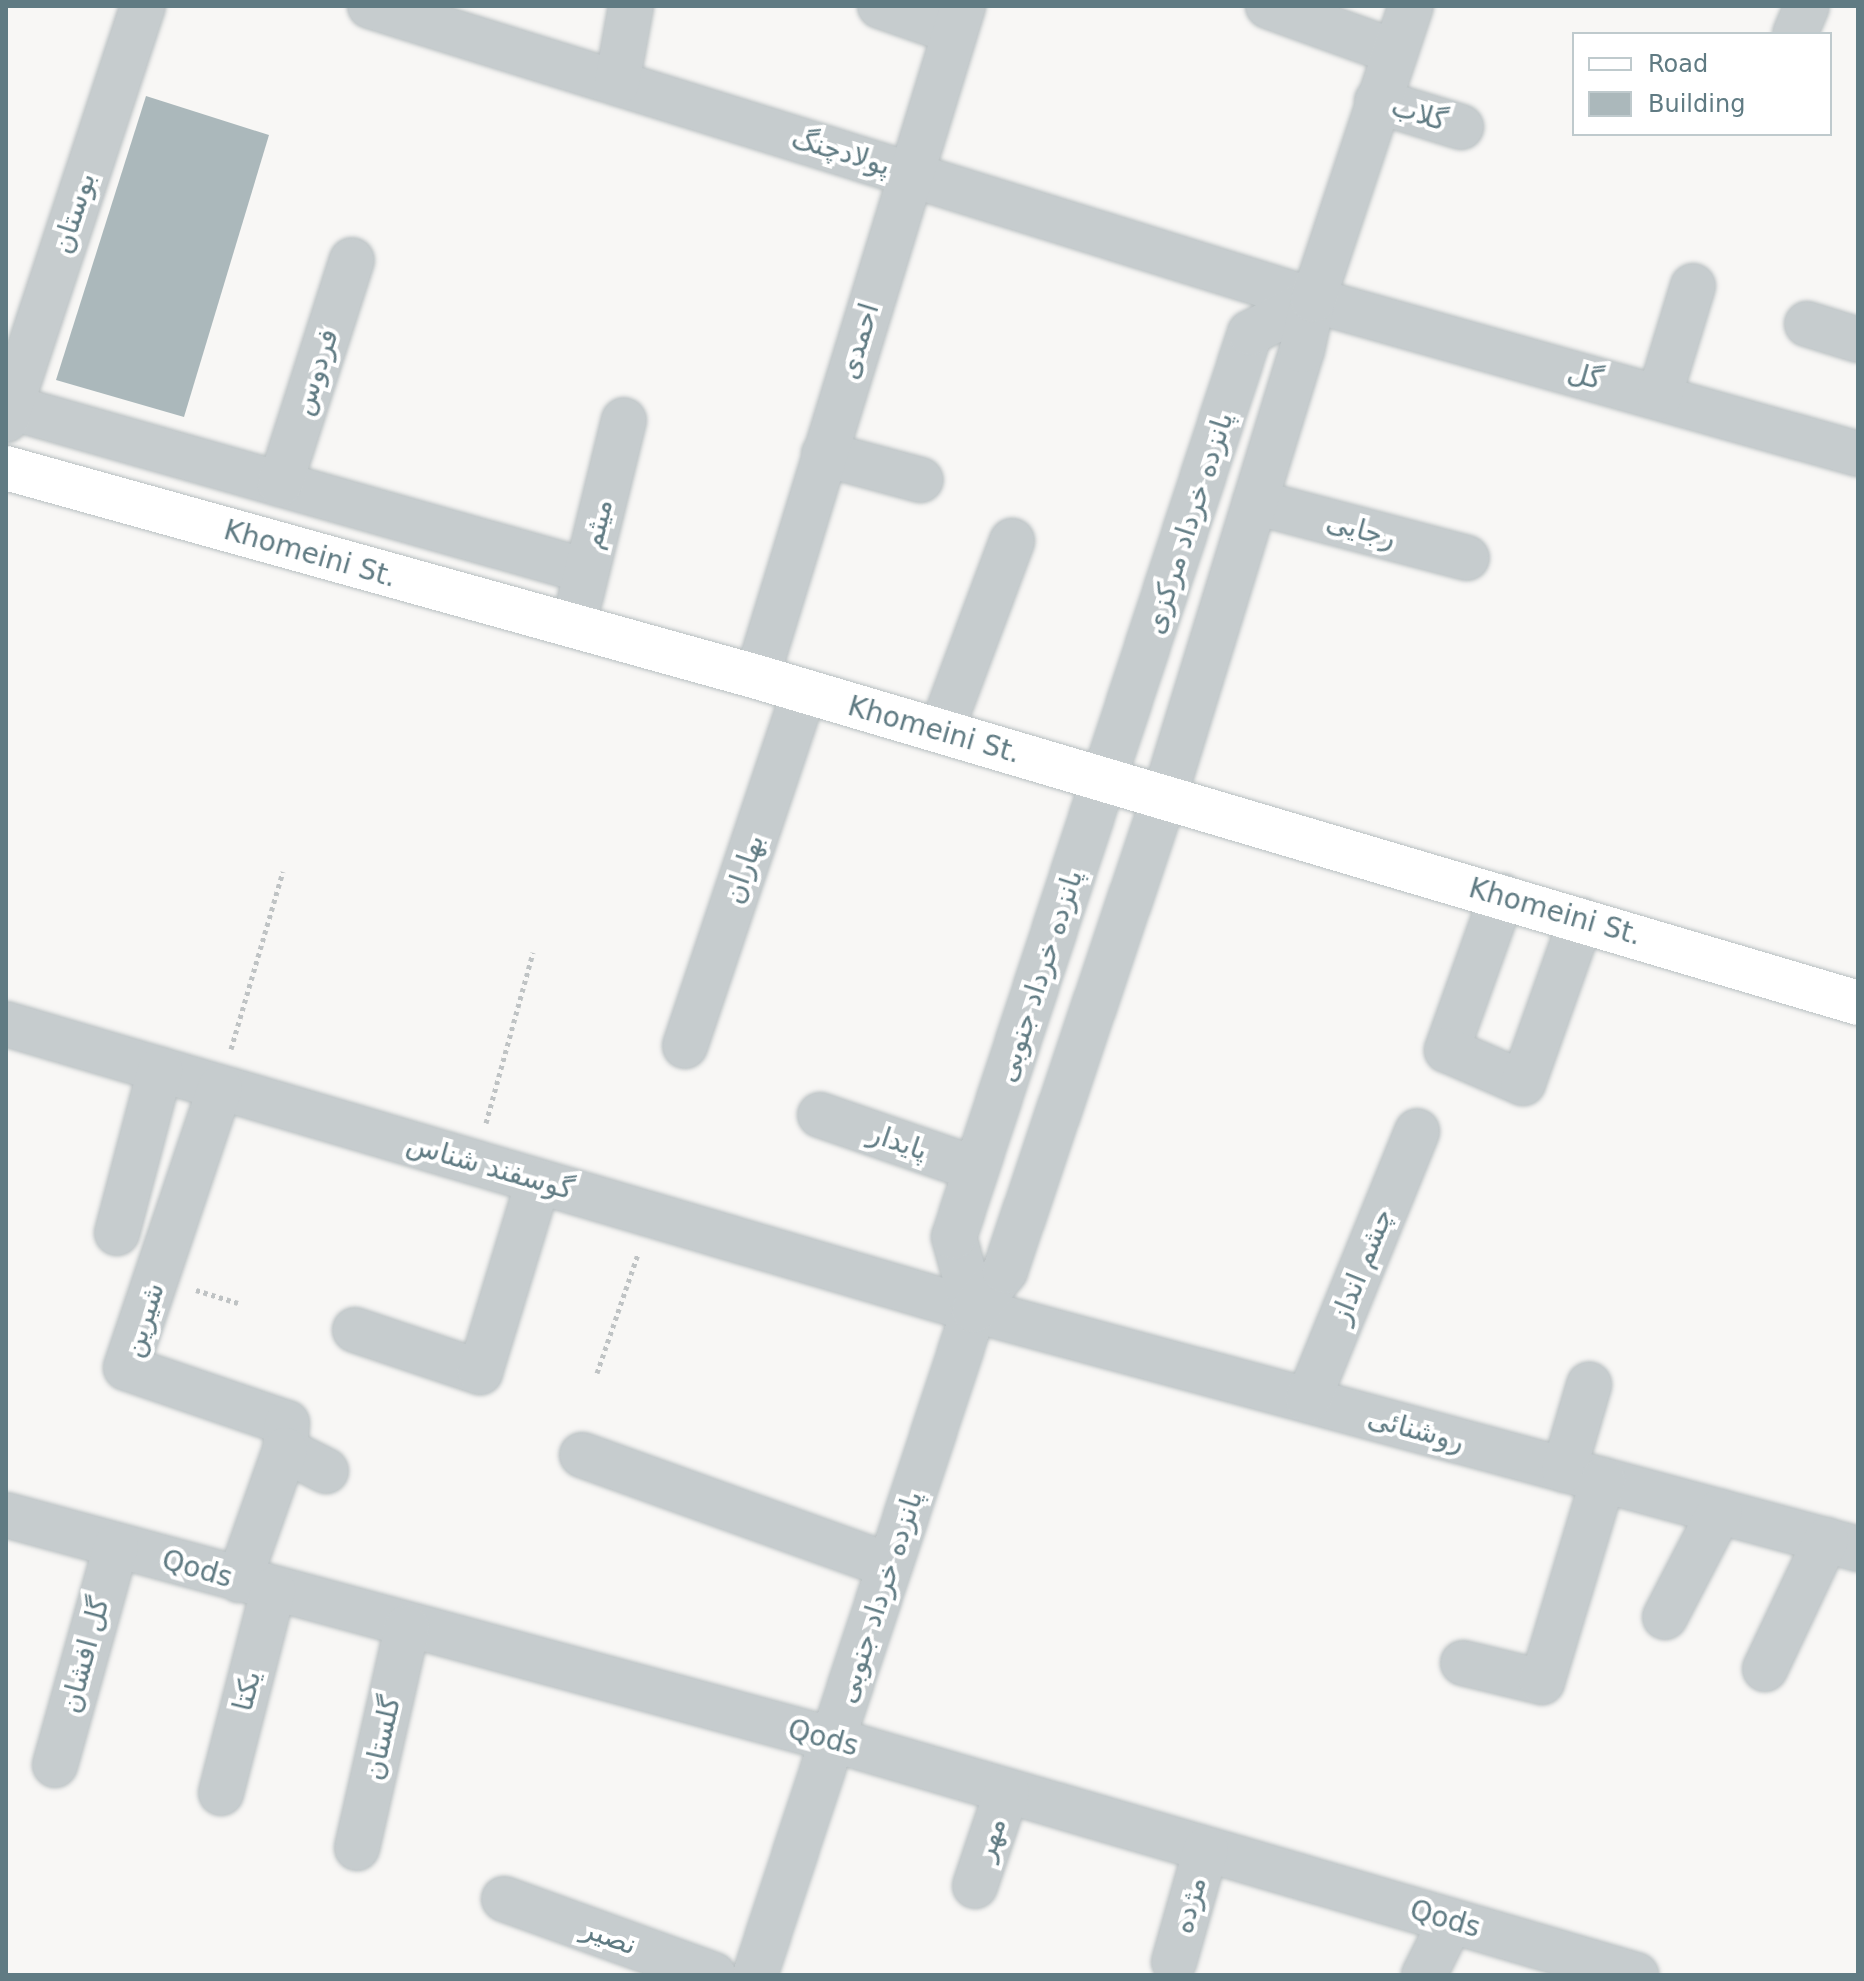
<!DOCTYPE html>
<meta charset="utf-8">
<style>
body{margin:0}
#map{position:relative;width:1864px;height:1981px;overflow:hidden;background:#f8f7f5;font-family:"DejaVu Sans",Cairo,sans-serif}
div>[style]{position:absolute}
.building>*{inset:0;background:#abb8bb}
.path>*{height:5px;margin-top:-2.5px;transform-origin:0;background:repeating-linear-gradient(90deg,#bfc3c4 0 4px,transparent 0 8px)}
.roads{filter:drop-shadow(0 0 2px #b8bfc1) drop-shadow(0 0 2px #b8bfc1)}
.minor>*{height:44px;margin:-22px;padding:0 22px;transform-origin:22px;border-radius:22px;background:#c6ccce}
.major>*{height:44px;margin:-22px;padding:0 22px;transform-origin:22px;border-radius:22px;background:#fff}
span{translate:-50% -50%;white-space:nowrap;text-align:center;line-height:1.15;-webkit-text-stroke:8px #fff;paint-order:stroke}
.street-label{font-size:28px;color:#607b83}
.frame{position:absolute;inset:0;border:8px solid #607b83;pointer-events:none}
.legend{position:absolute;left:1572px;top:32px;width:260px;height:104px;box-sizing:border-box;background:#fff;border:2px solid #bfcacd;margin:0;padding:10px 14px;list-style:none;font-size:24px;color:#607b83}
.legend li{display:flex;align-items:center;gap:16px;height:40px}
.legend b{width:40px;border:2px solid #bfcacd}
</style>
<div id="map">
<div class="building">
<i style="clip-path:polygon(146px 96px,269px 135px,184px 417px,56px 380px)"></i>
</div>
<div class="path">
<i style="left:231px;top:1049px;width:185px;rotate:-73.7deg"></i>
<i style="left:486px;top:1123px;width:177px;rotate:-74.6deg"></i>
<i style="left:196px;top:1290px;width:44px;rotate:17.2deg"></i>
<i style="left:597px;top:1373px;width:126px;rotate:-71deg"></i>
</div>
<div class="roads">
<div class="minor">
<i style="left:370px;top:6px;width:988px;rotate:17.32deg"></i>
<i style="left:1313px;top:300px;width:566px;rotate:15.78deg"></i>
<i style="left:880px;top:6px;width:79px;rotate:19.1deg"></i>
<i style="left:1268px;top:6px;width:135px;rotate:19.9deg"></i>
<i style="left:1795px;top:34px;width:30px;rotate:-67deg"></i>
<i style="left:617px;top:83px;width:78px;rotate:-79.7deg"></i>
<i style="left:1377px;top:101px;width:88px;rotate:17.2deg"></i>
<i style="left:1807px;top:324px;width:53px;rotate:17.4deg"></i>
<i style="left:1659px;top:397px;width:116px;rotate:-73deg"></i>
<i style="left:10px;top:407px;width:599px;rotate:15.89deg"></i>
<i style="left:6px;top:420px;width:436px;rotate:-71.7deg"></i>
<i style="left:824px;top:454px;width:100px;rotate:15deg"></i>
<i style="left:280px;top:484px;width:235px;rotate:-72.2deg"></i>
<i style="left:1255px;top:502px;width:219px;rotate:14.8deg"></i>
<i style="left:580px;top:599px;width:184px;rotate:-76.2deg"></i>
<i style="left:757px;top:677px;width:702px;rotate:-72.93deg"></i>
<i style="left:941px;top:731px;width:203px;rotate:-69.5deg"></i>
<i style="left:1502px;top:896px;width:164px;rotate:109.7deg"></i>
<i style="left:1447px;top:1050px;width:83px;rotate:23.5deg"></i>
<i style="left:1523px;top:1083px;width:173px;rotate:-70.4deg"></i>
<i style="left:6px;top:1024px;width:1009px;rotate:16.46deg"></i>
<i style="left:974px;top:1310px;width:916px;rotate:15.13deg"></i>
<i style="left:685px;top:1046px;width:373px;rotate:-71.4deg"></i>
<i style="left:220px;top:1088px;width:295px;rotate:108.6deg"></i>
<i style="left:126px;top:1368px;width:170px;rotate:18.9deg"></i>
<i style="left:287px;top:1423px;width:27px;rotate:94deg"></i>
<i style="left:285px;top:1450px;width:46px;rotate:27.1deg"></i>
<i style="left:820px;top:1115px;width:165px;rotate:19.1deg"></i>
<i style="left:117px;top:1233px;width:169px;rotate:-75.2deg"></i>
<i style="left:974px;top:1310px;width:76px;rotate:-105.3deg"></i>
<i style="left:954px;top:1237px;width:951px;rotate:-71.87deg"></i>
<i style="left:1250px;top:333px;width:71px;rotate:-27.6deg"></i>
<i style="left:355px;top:1330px;width:132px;rotate:18.6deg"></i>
<i style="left:480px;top:1372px;width:199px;rotate:-73deg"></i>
<i style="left:1308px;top:1400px;width:290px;rotate:-67.9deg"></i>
<i style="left:582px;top:1455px;width:327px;rotate:19.8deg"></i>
<i style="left:1564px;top:1470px;width:89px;rotate:-73.6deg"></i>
<i style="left:6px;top:1515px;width:858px;rotate:15.2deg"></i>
<i style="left:834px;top:1740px;width:836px;rotate:16.33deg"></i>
<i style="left:239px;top:1580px;width:138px;rotate:-70.5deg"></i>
<i style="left:1665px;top:1617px;width:119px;rotate:-62.6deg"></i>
<i style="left:1463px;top:1663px;width:81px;rotate:13.5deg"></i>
<i style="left:1542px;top:1682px;width:211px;rotate:-73.2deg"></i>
<i style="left:1765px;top:1669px;width:143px;rotate:-64.7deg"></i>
<i style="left:55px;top:1765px;width:227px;rotate:-74.4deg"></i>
<i style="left:221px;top:1793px;width:210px;rotate:-75.6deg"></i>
<i style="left:357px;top:1848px;width:226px;rotate:-77.2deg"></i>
<i style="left:975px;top:1886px;width:100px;rotate:-71.4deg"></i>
<i style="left:504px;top:1899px;width:223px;rotate:19.9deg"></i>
<i style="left:1174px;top:1962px;width:117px;rotate:-74.2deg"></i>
<i style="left:755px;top:1975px;width:700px;rotate:-71.77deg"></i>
<i style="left:974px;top:1310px;width:50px;rotate:-51.5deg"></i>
<i style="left:1005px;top:1271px;width:499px;rotate:-71.4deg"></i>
<i style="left:1164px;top:798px;width:469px;rotate:-72.9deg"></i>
<i style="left:1302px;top:350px;width:51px;rotate:-77.6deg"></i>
<i style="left:1313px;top:300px;width:310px;rotate:-71.6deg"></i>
<i style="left:1424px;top:1975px;width:60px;rotate:-63.4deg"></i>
</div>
<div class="major">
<i style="left:6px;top:468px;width:780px;rotate:15.55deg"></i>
<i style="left:757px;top:677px;width:1148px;rotate:16.49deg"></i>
</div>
</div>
<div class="street-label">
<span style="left:1419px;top:114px;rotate:17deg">گلاب</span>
<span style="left:841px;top:152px;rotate:17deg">پولادچنگ</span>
<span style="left:74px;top:213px;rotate:-72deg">بوستان</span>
<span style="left:859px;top:341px;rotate:-73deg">احمدی</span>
<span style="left:316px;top:372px;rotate:-72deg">فردوس</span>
<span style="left:1585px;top:376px;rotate:16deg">گل</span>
<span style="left:1189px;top:523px;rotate:-72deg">پانزده خرداد مرکزی</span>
<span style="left:598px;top:524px;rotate:-76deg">میثم</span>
<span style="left:1361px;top:530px;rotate:15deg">رجایی</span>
<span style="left:310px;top:554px;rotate:16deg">Khomeini St.</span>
<span style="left:934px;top:730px;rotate:16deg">Khomeini St.</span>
<span style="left:744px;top:869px;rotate:-71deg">بهاران</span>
<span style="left:1555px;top:912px;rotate:16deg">Khomeini St.</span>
<span style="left:1040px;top:976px;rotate:-72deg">پانزده خرداد جنوبی</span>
<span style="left:898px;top:1142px;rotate:19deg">پایدار</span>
<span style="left:490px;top:1167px;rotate:16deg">گوسفند شناس</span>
<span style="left:1362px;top:1266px;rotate:-68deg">چشم انداز</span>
<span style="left:144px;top:1320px;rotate:-72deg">شیرین</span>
<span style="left:1416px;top:1430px;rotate:15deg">روشنائی</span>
<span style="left:197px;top:1569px;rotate:16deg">Qods</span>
<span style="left:880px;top:1597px;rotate:-72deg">پانزده خرداد جنوبی</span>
<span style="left:85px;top:1655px;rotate:-75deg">گل افشان</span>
<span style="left:247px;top:1691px;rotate:-76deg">یکتا</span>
<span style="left:382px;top:1738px;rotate:-77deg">گلستان</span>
<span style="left:823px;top:1738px;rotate:15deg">Qods</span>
<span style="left:991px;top:1839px;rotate:-71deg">مهر</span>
<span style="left:1190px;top:1905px;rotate:-74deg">مژده</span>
<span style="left:1445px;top:1919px;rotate:16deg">Qods</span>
<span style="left:609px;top:1937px;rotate:20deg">نصیر</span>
</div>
<div class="frame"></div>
<ul class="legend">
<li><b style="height:10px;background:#fff"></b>Road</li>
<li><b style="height:22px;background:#abb8bb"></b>Building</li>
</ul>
</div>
